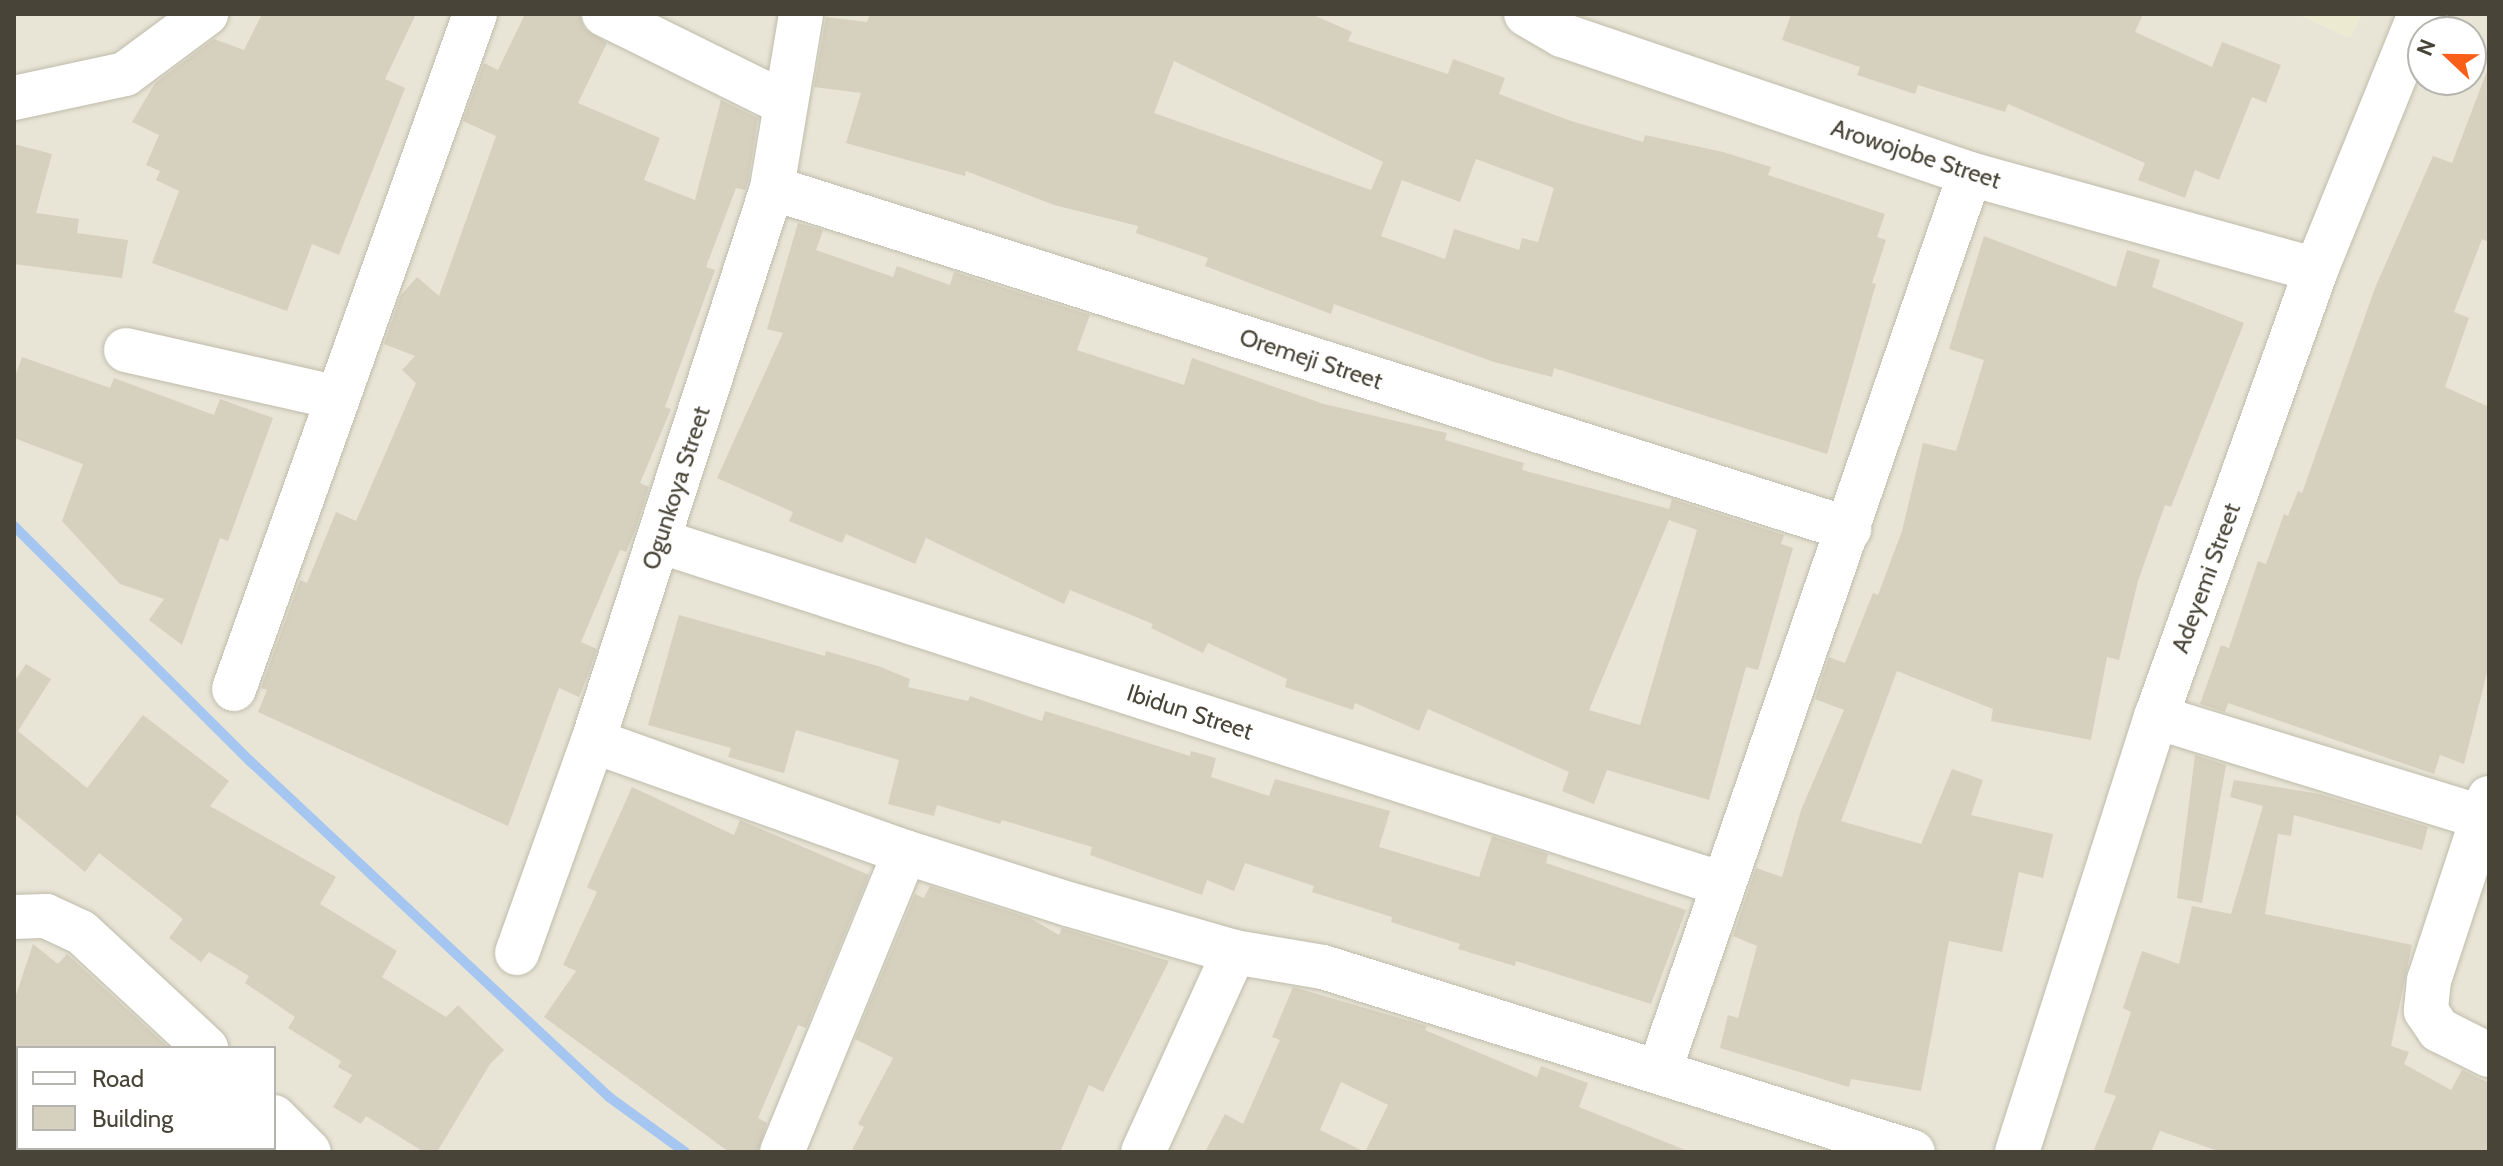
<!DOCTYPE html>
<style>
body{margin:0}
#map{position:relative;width:2503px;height:1166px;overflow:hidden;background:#f4f3e9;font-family:Cabin,sans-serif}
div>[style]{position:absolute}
.residential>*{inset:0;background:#e8e5d7}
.education>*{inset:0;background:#edead2}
.stream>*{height:10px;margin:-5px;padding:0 5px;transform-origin:5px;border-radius:5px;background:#a5c6f1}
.building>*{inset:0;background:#d6d0be}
.roads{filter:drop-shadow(0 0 2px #c0bcab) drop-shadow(0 0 2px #c0bcab)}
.minor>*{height:44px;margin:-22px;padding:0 22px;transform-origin:22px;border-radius:22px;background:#fff}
span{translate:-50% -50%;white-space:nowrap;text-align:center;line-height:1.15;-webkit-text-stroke:8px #fff;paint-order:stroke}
.street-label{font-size:24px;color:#484437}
.frame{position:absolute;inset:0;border:16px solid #484437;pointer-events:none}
.legend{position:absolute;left:16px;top:1046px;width:260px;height:104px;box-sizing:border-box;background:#fff;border:2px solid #b6b4af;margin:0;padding:10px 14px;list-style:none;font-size:24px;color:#484437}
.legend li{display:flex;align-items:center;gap:16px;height:40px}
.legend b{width:40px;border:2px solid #b6b4af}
.north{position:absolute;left:2407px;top:16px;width:80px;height:80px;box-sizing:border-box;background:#fff;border:2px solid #b6b4af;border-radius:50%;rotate:292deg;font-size:22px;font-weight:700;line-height:32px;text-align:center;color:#484437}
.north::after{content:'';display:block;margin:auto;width:28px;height:36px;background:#fa5f1a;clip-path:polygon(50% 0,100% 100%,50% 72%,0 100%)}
</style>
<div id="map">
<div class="residential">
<i style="clip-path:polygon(evenodd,14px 14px,2298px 14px,2350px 38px,2362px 14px,2489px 14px,2489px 1152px,14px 1152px,14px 14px,2423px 32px,2471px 32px,2471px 80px,2423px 80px,2423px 32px,14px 14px,18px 1048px,274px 1048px,274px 1148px,18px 1148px,18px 1048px)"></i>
</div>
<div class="education">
<i style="clip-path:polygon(2298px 14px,2362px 14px,2350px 38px)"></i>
</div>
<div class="stream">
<i style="left:14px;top:526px;width:333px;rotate:44.9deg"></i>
<i style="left:250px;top:761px;width:492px;rotate:43.1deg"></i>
<i style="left:609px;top:1097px;width:94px;rotate:35.9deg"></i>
</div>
<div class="building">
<i style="clip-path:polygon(262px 14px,416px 14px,385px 79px,405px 88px,339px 255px,312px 244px,287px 311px,152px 263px,179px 191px,156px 180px,160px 171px,146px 165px,159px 135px,132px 122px,155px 83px,214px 39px,244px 50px)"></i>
<i style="clip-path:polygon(525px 14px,579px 14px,584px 28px,607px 43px,578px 103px,660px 138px,644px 180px,695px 200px,721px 100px,758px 118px,748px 182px,745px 190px,736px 188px,706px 267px,715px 270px,665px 407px,671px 409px,640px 483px,649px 487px,635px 531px,626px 552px,620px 550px,581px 642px,597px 649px,589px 672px,579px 697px,559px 688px,508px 826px,258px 712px,267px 690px,261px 688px,300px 580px,307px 583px,336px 512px,356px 521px,416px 383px,402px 370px,415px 356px,384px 344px,401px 295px,417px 277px,439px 296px,496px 136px,463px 121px,484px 63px,498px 70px)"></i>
<i style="clip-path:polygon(evenodd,870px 14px,1311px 14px,1352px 32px,1348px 41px,1448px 74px,1453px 59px,1505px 78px,1499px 94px,1571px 121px,1643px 142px,1645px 135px,1723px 152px,1771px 167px,1768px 175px,1885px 214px,1877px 237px,1886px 240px,1872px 283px,1876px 284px,1827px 454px,1554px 368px,1552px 377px,1494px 362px,1334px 304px,1331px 314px,1205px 266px,1208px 258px,1136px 233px,1138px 226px,1054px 205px,966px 171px,965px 176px,846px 143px,861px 93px,814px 87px,826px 17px,867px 22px,870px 14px,1174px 61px,1383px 162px,1371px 190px,1154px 113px,1174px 61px,870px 14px,1476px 159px,1554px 188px,1538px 242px,1522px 238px,1519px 250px,1454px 229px,1445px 259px,1381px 236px,1402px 180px,1460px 202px,1476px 159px)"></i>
<i style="clip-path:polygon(1791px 14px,2143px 14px,2135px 32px,2212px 67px,2222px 42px,2281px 65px,2266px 103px,2252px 97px,2219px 180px,2195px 170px,2185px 198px,2138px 180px,2145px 163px,2008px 104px,2005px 112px,1918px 85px,1915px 94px,1857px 75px,1860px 67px,1782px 40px)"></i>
<i style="clip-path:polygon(2487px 71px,2489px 242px,2482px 239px,2454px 312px,2469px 318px,2445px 387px,2489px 407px,2489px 665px,2464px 764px,2440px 755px,2434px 774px,2228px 703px,2225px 712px,2200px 704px,2221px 645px,2229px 648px,2258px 561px,2266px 564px,2284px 514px,2288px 516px,2298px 491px,2302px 493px,2375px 288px,2433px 156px,2452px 163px)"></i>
<i style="clip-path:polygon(14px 144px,52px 154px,36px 213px,79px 219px,77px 233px,128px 240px,122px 278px,14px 264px)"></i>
<i style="clip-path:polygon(evenodd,798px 223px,823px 230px,816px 250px,893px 277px,897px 266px,950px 285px,954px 272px,1090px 315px,1077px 350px,1184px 385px,1192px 358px,1324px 404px,1447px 433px,1445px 440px,1524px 463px,1522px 470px,1669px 509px,1672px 499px,1784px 535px,1781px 544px,1793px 548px,1758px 670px,1746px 667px,1709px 800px,1607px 770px,1594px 804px,1562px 791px,1569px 772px,1428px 709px,1419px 731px,1355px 703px,1353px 710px,1285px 687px,1287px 679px,1208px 643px,1203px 653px,1151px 628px,1153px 624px,1070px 590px,1064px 604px,926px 538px,915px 564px,846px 534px,842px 543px,789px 521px,793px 512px,717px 478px,783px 333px,767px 329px,798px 223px,1669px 520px,1697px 530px,1640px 725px,1589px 710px,1669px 520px)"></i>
<i style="clip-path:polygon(1984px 236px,2116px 287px,2127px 250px,2160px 260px,2152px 287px,2244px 323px,2171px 507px,2165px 505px,2138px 581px,2119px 660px,2107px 657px,2091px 740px,1991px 721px,1993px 709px,1897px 671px,1841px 821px,1921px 844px,1952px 769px,1983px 780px,1971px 815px,2053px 834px,2043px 878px,2019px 872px,2002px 952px,1949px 941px,1921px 1091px,1851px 1079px,1849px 1087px,1720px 1048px,1728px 1015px,1738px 1018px,1757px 946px,1733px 936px,1756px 868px,1782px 877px,1801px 810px,1844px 710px,1815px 699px,1829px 657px,1845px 663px,1873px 593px,1878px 595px,1902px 531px,1923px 443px,1956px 451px,1984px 360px,1949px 349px)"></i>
<i style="clip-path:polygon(22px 357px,110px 388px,114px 378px,214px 415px,220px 399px,273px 418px,228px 541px,220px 538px,182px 645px,149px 620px,164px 599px,120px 584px,62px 521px,83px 464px,14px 438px,14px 379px)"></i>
<i style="clip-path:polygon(679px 615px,825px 656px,826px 651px,878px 666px,910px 679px,908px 687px,968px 701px,970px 696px,1042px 721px,1045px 711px,1190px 756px,1191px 751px,1216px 758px,1211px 777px,1269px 796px,1275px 779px,1390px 811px,1379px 847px,1479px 877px,1492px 836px,1548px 854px,1546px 863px,1686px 910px,1651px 1004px,1516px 961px,1515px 966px,1458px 949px,1460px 944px,1391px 922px,1392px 917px,1312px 892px,1314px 886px,1245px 863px,1234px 891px,1207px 880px,1202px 895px,1090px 855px,1092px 847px,1002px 820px,1000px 824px,937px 805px,934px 816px,888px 804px,899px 760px,796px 730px,784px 773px,728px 757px,731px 748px,648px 725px)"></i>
<i style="clip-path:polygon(26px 664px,51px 679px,18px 731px,87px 788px,143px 715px,229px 781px,210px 806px,336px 877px,320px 904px,397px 951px,382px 977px,446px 1017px,458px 1005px,504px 1050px,490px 1064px,437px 1152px,424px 1152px,366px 1116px,361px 1124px,333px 1107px,352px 1075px,338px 1067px,341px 1061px,288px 1028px,295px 1017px,245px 983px,249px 976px,209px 952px,201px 962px,169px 938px,183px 919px,99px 853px,85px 872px,14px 813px,14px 682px)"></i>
<i style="clip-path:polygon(2195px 755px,2226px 765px,2202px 903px,2177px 898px)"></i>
<i style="clip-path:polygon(2234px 780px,2320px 794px,2428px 827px,2422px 850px,2294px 815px,2291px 836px,2278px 834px,2265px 914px,2412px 945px,2391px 1046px,2409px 1052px,2404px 1064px,2451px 1090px,2462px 1070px,2489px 1083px,2489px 1152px,2221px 1152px,2160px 1131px,2151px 1152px,2093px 1152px,2116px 1096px,2104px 1092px,2131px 1012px,2123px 1008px,2142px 951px,2179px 964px,2192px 906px,2231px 914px,2263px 806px,2230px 797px)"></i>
<i style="clip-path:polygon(632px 787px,734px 835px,740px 820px,869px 875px,806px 1028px,798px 1025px,758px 1118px,767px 1123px,758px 1152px,729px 1152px,544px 1017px,576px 971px,563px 965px,597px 892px,587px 887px)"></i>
<i style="clip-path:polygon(930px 886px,1030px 918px,1059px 935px,1062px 928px,1169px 961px,1103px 1092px,1089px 1085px,1060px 1152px,851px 1152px,864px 1127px,858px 1124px,893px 1058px,855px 1039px,915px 894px,924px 898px)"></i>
<i style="clip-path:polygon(33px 944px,58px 964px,67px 954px,169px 1048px,14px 1048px,14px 1001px)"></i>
<i style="clip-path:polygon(evenodd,1293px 987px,1427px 1026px,1425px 1030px,1537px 1077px,1541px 1066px,1588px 1083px,1579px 1107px,1690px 1152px,1205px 1152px,1225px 1114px,1243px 1124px,1280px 1040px,1272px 1037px,1293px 987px,1341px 1082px,1388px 1105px,1365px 1152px,1320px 1130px,1341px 1082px)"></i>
</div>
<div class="roads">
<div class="minor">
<i style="left:604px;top:14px;width:201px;rotate:26.3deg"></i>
<i style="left:1526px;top:14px;width:42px;rotate:30.3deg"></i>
<i style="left:1562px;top:35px;width:431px;rotate:18.8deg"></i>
<i style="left:1970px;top:174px;width:359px;rotate:15.5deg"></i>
<i style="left:14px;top:98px;width:114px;rotate:-12.2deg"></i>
<i style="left:125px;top:74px;width:101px;rotate:-36.5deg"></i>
<i style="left:772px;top:188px;width:1130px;rotate:17.57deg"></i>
<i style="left:126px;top:350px;width:214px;rotate:12.7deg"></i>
<i style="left:659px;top:541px;width:1117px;rotate:17.88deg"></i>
<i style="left:234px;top:689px;width:717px;rotate:-70.35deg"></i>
<i style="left:2156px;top:717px;width:341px;rotate:17.1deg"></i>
<i style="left:593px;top:741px;width:331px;rotate:19.6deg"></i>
<i style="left:905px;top:852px;width:171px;rotate:17.7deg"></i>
<i style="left:1068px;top:904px;width:173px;rotate:16.1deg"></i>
<i style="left:1234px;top:952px;width:90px;rotate:9.6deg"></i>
<i style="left:1323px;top:967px;width:618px;rotate:17.41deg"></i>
<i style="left:2489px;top:798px;width:192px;rotate:108.2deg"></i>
<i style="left:2429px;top:980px;width:31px;rotate:96deg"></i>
<i style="left:2426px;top:1011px;width:23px;rotate:56deg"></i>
<i style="left:2439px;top:1030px;width:56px;rotate:26.6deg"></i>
<i style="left:14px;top:917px;width:32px;rotate:-2deg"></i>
<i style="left:46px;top:916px;width:38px;rotate:25deg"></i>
<i style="left:81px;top:932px;width:171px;rotate:42.9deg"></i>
<i style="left:517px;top:953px;width:225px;rotate:-70.3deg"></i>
<i style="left:593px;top:741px;width:581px;rotate:-72.06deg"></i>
<i style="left:772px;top:188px;width:176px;rotate:-80.5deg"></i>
<i style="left:1660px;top:1069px;width:947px;rotate:-70.9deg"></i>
<i style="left:274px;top:1117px;width:49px;rotate:45deg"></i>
<i style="left:782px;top:1152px;width:324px;rotate:-67.7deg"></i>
<i style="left:1143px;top:1152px;width:220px;rotate:-65.5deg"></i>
<i style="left:2017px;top:1152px;width:457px;rotate:-72.3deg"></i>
<i style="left:2156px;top:717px;width:475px;rotate:-70.3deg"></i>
<i style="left:2316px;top:270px;width:276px;rotate:-67.9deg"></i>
</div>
</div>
<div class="street-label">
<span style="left:1916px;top:154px;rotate:18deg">Arowojobe Street</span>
<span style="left:1311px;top:359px;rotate:18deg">Oremeji Street</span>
<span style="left:676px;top:488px;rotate:-72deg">Ogunkoya Street</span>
<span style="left:2206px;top:578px;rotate:-70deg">Adeyemi Street</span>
<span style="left:1190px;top:712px;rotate:18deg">Ibidun Street</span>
</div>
<div class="frame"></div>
<ul class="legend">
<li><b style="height:10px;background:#fff"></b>Road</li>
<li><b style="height:22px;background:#d6d0be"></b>Building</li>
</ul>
<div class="north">N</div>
</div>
